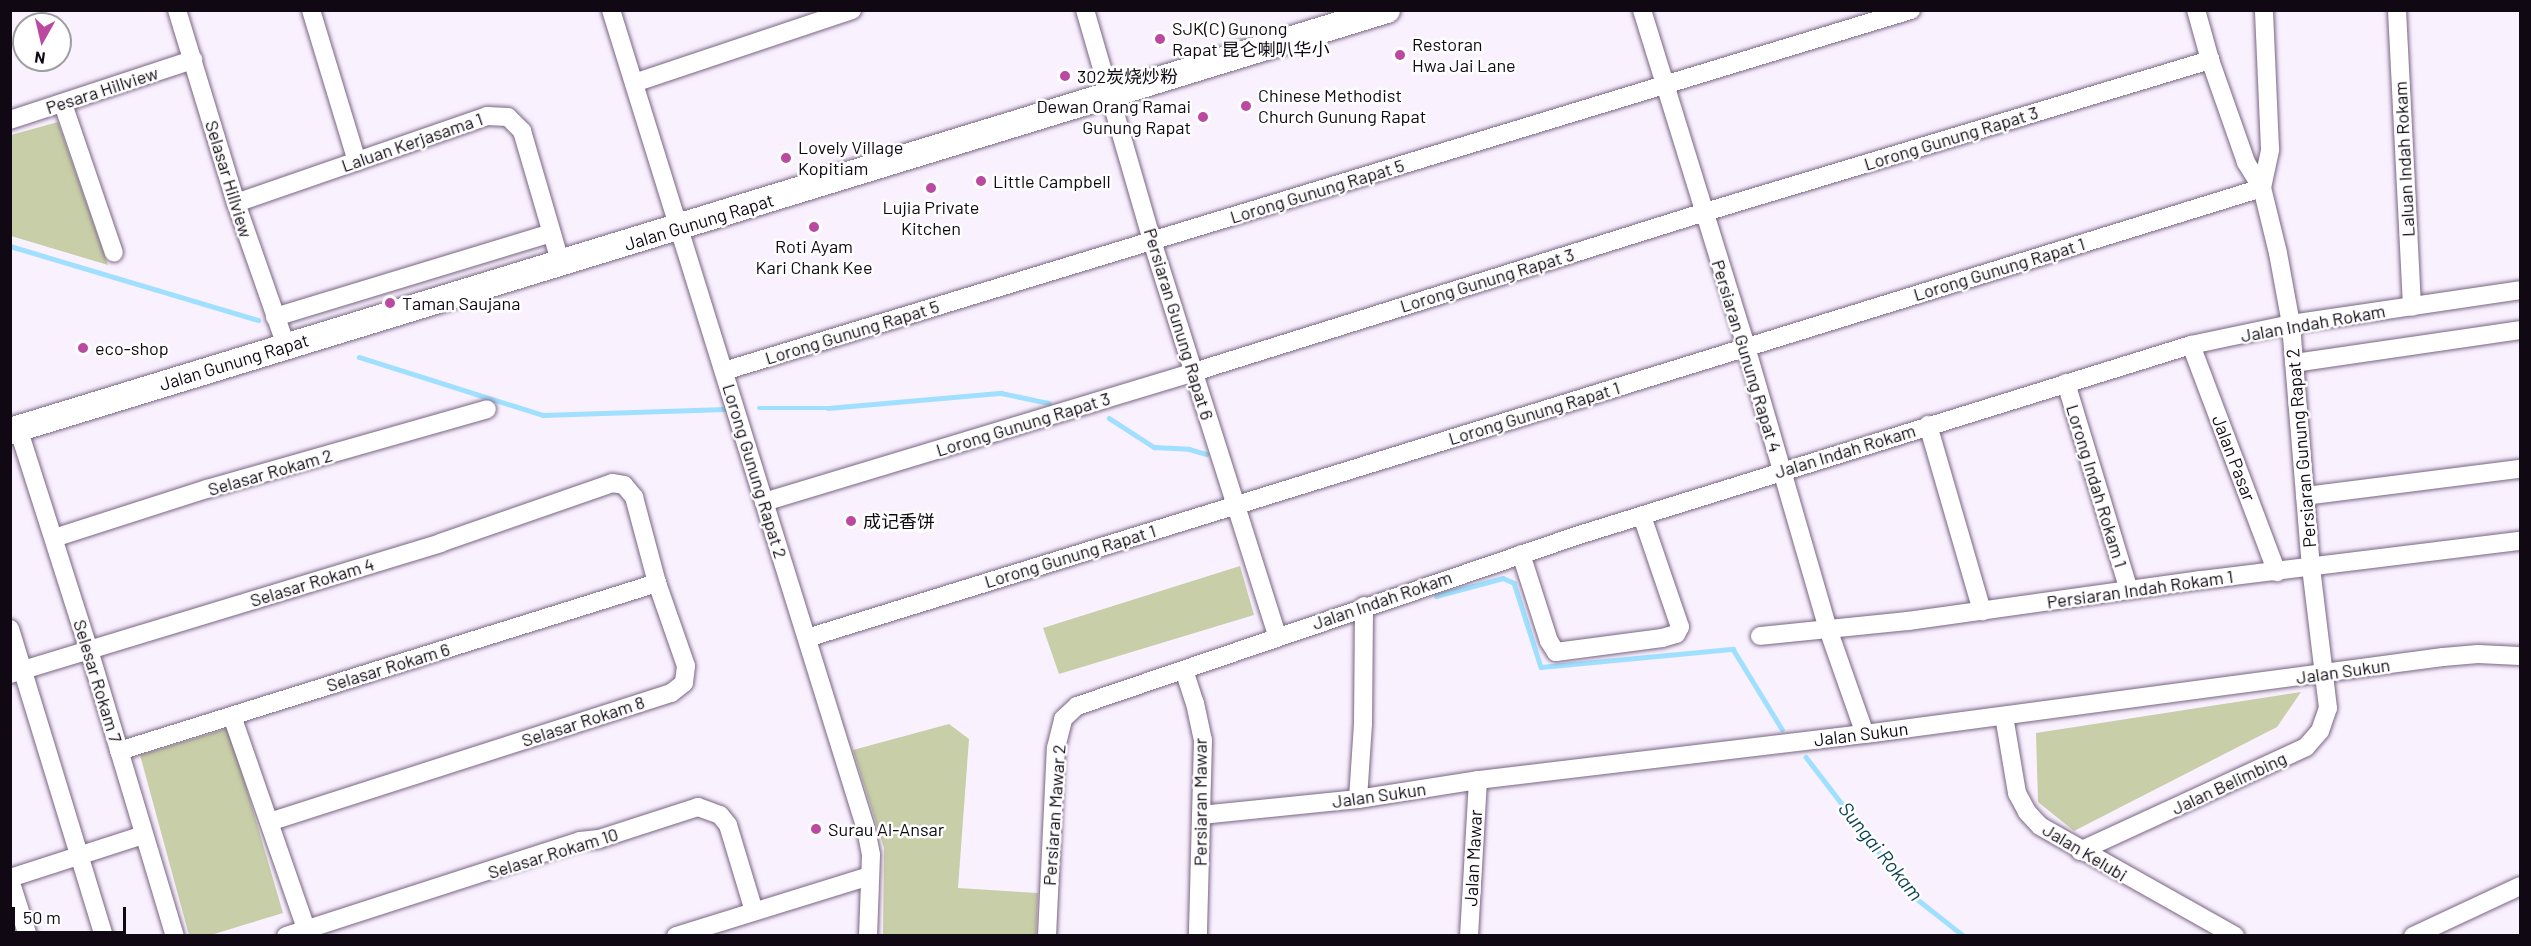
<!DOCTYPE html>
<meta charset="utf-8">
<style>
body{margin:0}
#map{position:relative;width:2531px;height:946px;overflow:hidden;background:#faf1ff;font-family:Barlow,"Noto Sans SC",sans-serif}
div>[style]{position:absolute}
.green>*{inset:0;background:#c8cea7}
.stream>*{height:4.5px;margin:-2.25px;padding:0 2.25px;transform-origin:2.25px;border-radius:2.25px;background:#a0e0fe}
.roads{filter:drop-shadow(0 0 2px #786582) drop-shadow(0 0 2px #786582)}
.street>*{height:18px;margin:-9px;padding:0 9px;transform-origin:9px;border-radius:9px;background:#fff}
.secondary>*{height:26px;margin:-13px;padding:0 13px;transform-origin:13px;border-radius:13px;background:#fff}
.dots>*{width:16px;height:16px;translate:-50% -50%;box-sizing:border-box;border:3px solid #fff;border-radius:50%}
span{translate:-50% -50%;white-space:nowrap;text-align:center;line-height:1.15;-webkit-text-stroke:5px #fff;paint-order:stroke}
.poi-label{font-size:18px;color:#100913}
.left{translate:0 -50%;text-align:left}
.right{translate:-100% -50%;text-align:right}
.street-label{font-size:18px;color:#100913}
.water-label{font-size:20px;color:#073f54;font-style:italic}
.frame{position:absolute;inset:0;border:12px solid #100913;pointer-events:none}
.north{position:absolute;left:12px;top:12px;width:60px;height:60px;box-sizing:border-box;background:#fff;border:2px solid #9f9da1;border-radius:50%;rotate:188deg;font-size:16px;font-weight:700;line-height:24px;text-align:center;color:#100913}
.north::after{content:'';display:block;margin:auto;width:21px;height:27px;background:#bb48a1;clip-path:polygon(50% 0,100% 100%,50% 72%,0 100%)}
.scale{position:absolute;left:12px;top:907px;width:114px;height:27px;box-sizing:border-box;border:3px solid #100913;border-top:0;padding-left:8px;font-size:18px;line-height:21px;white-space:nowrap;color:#100913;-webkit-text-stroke:4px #fff;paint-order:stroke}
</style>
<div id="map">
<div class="green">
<i style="clip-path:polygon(58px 122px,108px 265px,11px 236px,11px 135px)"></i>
<i style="clip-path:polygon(1240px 566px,1254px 615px,1059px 674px,1043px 628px)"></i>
<i style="clip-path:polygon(2301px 692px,2277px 727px,2074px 831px,2038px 802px,2036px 733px)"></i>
<i style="clip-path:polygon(949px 724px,969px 739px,958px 888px,1038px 893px,1036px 935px,883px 935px,884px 848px,853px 750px)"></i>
<i style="clip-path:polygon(229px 728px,283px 913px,211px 935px,189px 935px,140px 755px)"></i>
</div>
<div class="stream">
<i style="left:10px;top:246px;width:259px;rotate:16.6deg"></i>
<i style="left:359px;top:357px;width:193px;rotate:17.5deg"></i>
<i style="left:543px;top:415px;width:182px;rotate:-1.9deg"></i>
<i style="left:759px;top:408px;width:69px"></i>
<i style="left:828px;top:408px;width:174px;rotate:-5deg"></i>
<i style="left:1001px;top:393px;width:49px;rotate:11.8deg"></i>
<i style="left:1109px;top:418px;width:54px;rotate:32.8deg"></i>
<i style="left:1154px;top:447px;width:35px;rotate:3deg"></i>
<i style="left:1189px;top:449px;width:18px;rotate:16deg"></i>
<i style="left:1436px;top:596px;width:69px;rotate:-15deg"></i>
<i style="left:1503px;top:578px;width:12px;rotate:24deg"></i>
<i style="left:1514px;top:583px;width:88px;rotate:72.2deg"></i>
<i style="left:1541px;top:667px;width:193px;rotate:-5.4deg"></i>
<i style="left:1733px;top:649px;width:94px;rotate:58.5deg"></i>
<i style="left:1806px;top:757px;width:174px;rotate:52.5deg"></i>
<i style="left:1912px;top:895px;width:66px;rotate:38.3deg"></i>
</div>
<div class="roads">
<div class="street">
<i style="left:177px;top:10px;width:202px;rotate:73deg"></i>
<i style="left:236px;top:203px;width:151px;rotate:70.7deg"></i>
<i style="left:311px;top:10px;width:158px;rotate:73.1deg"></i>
<i style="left:611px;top:10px;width:858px;rotate:72.71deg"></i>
<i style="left:866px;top:829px;width:26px;rotate:79deg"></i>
<i style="left:871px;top:855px;width:81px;rotate:92.1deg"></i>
<i style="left:1085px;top:10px;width:241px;rotate:73.8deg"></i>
<i style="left:1152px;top:241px;width:414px;rotate:72.4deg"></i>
<i style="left:1642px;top:10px;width:353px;rotate:72.8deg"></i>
<i style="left:1746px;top:347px;width:294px;rotate:73.8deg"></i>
<i style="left:1828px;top:629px;width:111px;rotate:70.6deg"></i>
<i style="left:2397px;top:10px;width:297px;rotate:87.1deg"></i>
<i style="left:634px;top:83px;width:230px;rotate:-18.5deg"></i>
<i style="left:63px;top:104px;width:157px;rotate:71.1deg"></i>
<i style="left:10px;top:120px;width:193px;rotate:-18.2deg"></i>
<i style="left:2262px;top:188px;width:40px;rotate:-78deg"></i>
<i style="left:2270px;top:149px;width:139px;rotate:-92.5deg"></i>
<i style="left:236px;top:203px;width:266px;rotate:-19.1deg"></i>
<i style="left:487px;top:116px;width:21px;rotate:3deg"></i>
<i style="left:508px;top:117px;width:20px;rotate:45deg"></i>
<i style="left:522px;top:131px;width:139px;rotate:73.7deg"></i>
<i style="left:275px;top:317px;width:288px;rotate:-16.9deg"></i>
<i style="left:2191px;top:345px;width:243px;rotate:69.3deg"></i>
<i style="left:2294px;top:363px;width:228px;rotate:-8.3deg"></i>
<i style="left:724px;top:371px;width:1241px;rotate:-16.92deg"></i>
<i style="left:2066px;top:383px;width:216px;rotate:73.1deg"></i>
<i style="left:1928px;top:425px;width:194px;rotate:73.8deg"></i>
<i style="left:18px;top:428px;width:233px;rotate:72.3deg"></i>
<i style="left:89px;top:650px;width:299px;rotate:73.3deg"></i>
<i style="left:2305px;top:496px;width:217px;rotate:-7.2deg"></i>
<i style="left:764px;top:502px;width:449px;rotate:-16.8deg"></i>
<i style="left:1194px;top:372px;width:532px;rotate:-17.38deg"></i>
<i style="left:1702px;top:213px;width:531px;rotate:-16.76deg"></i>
<i style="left:54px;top:538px;width:161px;rotate:-17.8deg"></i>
<i style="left:207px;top:489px;width:291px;rotate:-15.9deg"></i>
<i style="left:1521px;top:554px;width:91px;rotate:72.2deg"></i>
<i style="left:1549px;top:641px;width:13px;rotate:58deg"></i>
<i style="left:1556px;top:652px;width:107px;rotate:-7.5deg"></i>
<i style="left:1662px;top:638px;width:15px;rotate:-16deg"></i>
<i style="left:1676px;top:634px;width:8px;rotate:-60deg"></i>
<i style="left:1680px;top:627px;width:117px;rotate:-108.9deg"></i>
<i style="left:10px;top:629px;width:321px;rotate:73deg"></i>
<i style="left:1760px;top:636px;width:149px;rotate:-5.8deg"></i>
<i style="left:1908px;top:621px;width:296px;rotate:-8deg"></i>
<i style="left:2201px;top:580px;width:321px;rotate:-7deg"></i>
<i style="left:807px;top:638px;width:1523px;rotate:-17.19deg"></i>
<i style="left:1184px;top:670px;width:35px;rotate:72deg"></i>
<i style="left:1195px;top:703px;width:38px;rotate:78deg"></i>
<i style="left:1203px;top:740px;width:196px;rotate:91.5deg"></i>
<i style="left:10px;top:674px;width:450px;rotate:-16.9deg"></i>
<i style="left:440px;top:543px;width:182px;rotate:-19.2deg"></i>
<i style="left:612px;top:483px;width:12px;rotate:9deg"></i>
<i style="left:624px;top:485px;width:16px;rotate:50deg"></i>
<i style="left:634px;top:497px;width:89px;rotate:75deg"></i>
<i style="left:657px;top:583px;width:88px;rotate:70.7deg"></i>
<i style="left:686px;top:666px;width:17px;rotate:97deg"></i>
<i style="left:684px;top:683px;width:16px;rotate:142deg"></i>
<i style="left:671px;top:693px;width:422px;rotate:162.2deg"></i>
<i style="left:232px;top:716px;width:225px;rotate:70.8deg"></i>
<i style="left:2004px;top:716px;width:78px;rotate:80.4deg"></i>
<i style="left:2017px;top:793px;width:21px;rotate:62deg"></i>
<i style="left:2027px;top:812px;width:19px;rotate:47deg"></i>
<i style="left:2040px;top:826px;width:224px;rotate:29.4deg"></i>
<i style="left:119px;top:751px;width:564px;rotate:-17.34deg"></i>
<i style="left:1358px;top:799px;width:75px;rotate:-86.2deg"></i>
<i style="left:1363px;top:724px;width:118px;rotate:-89.5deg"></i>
<i style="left:1201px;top:815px;width:158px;rotate:-5.8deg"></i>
<i style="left:1358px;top:799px;width:121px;rotate:-9deg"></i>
<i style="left:1478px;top:780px;width:390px;rotate:-6.8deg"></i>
<i style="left:1865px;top:734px;width:583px;rotate:-7.59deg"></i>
<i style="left:2443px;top:657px;width:35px;rotate:-5deg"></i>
<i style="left:2478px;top:654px;width:42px;rotate:2.7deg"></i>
<i style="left:2080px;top:851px;width:249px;rotate:-24.7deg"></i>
<i style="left:2306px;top:747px;width:21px;rotate:-49deg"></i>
<i style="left:2320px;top:731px;width:24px;rotate:-71deg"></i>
<i style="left:2328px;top:708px;width:141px;rotate:-96.9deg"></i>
<i style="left:2311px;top:568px;width:245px;rotate:-94.7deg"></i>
<i style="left:2291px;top:324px;width:72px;rotate:-100.4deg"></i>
<i style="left:2278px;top:253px;width:67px;rotate:-103.8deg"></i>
<i style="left:2262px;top:188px;width:31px;rotate:-122deg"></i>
<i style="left:2246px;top:162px;width:108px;rotate:-109.4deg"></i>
<i style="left:2210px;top:60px;width:52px;rotate:-105.6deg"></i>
<i style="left:10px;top:878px;width:140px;rotate:-17.9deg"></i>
<i style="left:10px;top:880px;width:59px;rotate:72.2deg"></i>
<i style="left:286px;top:936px;width:309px;rotate:-17.9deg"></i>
<i style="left:580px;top:841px;width:19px;rotate:-6deg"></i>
<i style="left:599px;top:839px;width:104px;rotate:-17.9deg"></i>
<i style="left:698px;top:807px;width:23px;rotate:20deg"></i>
<i style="left:720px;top:815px;width:13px;rotate:51deg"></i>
<i style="left:728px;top:825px;width:90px;rotate:73.2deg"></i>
<i style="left:676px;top:936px;width:203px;rotate:-17.2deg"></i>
<i style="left:1047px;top:936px;width:188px;rotate:-87.3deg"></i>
<i style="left:1056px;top:748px;width:30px;rotate:-76deg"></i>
<i style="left:1063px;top:719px;width:19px;rotate:-43deg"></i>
<i style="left:1077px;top:706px;width:530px;rotate:-18.81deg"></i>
<i style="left:1579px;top:535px;width:641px;rotate:-17.25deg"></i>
<i style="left:2191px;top:345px;width:102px;rotate:-11.9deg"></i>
<i style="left:2291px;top:324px;width:232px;rotate:-8.4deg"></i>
<i style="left:1469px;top:936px;width:156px;rotate:-86.7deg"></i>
<i style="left:2413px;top:936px;width:118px;rotate:-25deg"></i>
</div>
<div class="secondary">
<i style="left:10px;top:431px;width:1440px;rotate:-17deg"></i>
</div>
</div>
<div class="dots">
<i style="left:1160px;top:39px;background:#bb48a1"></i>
<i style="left:1400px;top:55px;background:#bb48a1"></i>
<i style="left:1065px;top:76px;background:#bb48a1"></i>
<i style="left:1246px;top:106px;background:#bb48a1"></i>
<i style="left:1203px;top:117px;background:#bb48a1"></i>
<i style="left:786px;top:158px;background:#bb48a1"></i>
<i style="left:981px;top:181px;background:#bb48a1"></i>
<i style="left:931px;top:188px;background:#bb48a1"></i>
<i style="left:814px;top:227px;background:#bb48a1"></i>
<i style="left:390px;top:303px;background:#bb48a1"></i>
<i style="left:83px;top:348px;background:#bb48a1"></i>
<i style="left:851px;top:521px;background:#bb48a1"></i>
<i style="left:816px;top:829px;background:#bb48a1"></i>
</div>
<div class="poi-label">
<span class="left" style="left:1172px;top:39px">SJK(C) Gunong<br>Rapat 昆仑喇叭华小</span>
<span class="left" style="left:1412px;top:55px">Restoran<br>Hwa Jai Lane</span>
<span class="left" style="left:1077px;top:76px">302炭烧炒粉</span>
<span class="left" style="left:1258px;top:106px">Chinese Methodist<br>Church Gunung Rapat</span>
<span class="right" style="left:1191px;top:117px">Dewan Orang Ramai<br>Gunung Rapat</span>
<span class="left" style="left:798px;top:158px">Lovely Village<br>Kopitiam</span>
<span class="left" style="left:993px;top:181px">Little Campbell</span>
<span style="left:931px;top:218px">Lujia Private<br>Kitchen</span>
<span style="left:814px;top:257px">Roti Ayam<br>Kari Chank Kee</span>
<span class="left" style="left:402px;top:303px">Taman Saujana</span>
<span class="left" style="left:95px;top:348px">eco-shop</span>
<span class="left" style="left:863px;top:521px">成记香饼</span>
<span class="left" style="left:828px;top:829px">Surau Al-Ansar</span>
</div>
<div class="street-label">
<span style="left:102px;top:90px;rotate:-18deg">Pesara Hillview</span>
<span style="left:1951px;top:138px;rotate:-17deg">Lorong Gunung Rapat 3</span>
<span style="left:412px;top:142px;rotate:-19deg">Laluan Kerjasama 1</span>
<span style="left:2404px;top:159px;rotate:-93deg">Laluan Indah Rokam</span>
<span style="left:229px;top:179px;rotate:73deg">Selasar Hillview</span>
<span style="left:1317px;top:191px;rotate:-17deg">Lorong Gunung Rapat 5</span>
<span style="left:699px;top:222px;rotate:-17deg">Jalan Gunung Rapat</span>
<span style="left:1999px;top:269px;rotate:-17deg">Lorong Gunung Rapat 1</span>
<span style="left:1487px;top:280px;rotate:-17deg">Lorong Gunung Rapat 3</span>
<span style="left:2313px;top:323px;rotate:-10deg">Jalan Indah Rokam</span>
<span style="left:1179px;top:324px;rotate:73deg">Persiaran Gunung Rapat 6</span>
<span style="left:852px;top:332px;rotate:-17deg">Lorong Gunung Rapat 5</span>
<span style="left:1747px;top:356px;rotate:73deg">Persiaran Gunung Rapat 4</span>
<span style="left:234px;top:362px;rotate:-17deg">Jalan Gunung Rapat</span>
<span style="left:1534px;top:413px;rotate:-17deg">Lorong Gunung Rapat 1</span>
<span style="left:1023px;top:424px;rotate:-17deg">Lorong Gunung Rapat 3</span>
<span style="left:2301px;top:448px;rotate:-95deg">Persiaran Gunung Rapat 2</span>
<span style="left:1845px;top:451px;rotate:-17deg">Jalan Indah Rokam</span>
<span style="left:2234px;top:458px;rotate:69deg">Jalan Pasar</span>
<span style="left:755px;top:471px;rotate:73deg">Lorong Gunung Rapat 2</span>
<span style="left:270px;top:472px;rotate:-16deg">Selasar Rokam 2</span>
<span style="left:2097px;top:486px;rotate:73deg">Lorong Indah Rokam 1</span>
<span style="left:1070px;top:556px;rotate:-17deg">Lorong Gunung Rapat 1</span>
<span style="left:312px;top:582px;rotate:-17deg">Selasar Rokam 4</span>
<span style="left:2140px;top:589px;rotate:-8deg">Persiaran Indah Rokam 1</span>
<span style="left:1382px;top:600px;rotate:-19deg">Jalan Indah Rokam</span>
<span style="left:388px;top:667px;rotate:-17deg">Selasar Rokam 6</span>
<span style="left:2343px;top:671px;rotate:-8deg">Jalan Sukun</span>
<span style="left:98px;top:681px;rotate:73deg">Selesar Rokam 7</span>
<span style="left:583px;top:721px;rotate:-18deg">Selasar Rokam 8</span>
<span style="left:1861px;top:734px;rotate:-7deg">Jalan Sukun</span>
<span style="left:2229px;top:783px;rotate:-25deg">Jalan Belimbing</span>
<span style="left:1379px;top:795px;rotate:-8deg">Jalan Sukun</span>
<span style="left:1200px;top:802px;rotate:-90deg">Persiaran Mawar</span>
<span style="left:1054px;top:815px;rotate:-86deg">Persiaran Mawar 2</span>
<span style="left:2085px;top:852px;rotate:31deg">Jalan Kelubi</span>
<span style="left:553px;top:853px;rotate:-17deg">Selasar Rokam 10</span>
<span style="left:1473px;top:858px;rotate:-87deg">Jalan Mawar</span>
</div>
<div class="water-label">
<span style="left:1881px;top:851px;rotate:51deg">Sungai Rokam</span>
</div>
<div class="frame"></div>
<div class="north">N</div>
<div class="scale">50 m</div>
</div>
